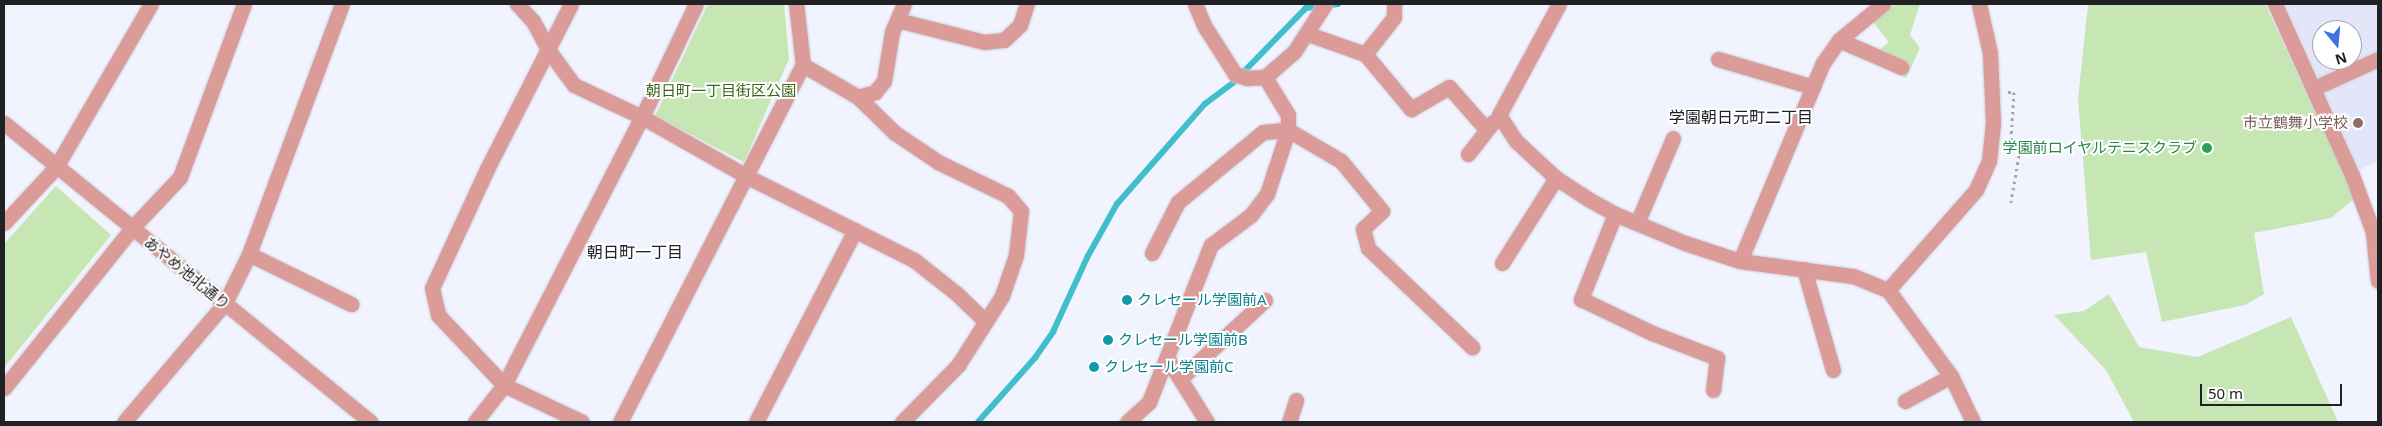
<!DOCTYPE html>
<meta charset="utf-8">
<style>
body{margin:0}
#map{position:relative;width:2382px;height:426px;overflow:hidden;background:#f1f3fe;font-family:"Noto Sans","Noto Sans JP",sans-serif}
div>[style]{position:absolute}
.built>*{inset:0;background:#e3e6f9}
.green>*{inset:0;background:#c6e6b3}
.stream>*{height:5.5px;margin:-2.75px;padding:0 2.75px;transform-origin:2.75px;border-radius:2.75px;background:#41becc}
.path>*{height:3px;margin-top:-1.5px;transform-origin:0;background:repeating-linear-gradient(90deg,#a2a3ab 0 2.5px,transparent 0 6.5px)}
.roads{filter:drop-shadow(0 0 1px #cbcdd7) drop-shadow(0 0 1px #cbcdd7)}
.minor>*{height:15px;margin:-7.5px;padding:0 7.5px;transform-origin:7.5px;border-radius:7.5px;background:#da9b99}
.dots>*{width:14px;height:14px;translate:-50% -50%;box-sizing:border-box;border:2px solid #fff;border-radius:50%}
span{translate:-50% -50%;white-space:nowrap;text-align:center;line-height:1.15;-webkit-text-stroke:4px #fff;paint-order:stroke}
.park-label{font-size:15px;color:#3b631a}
.education-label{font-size:15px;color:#785e54}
.right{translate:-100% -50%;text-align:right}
.leisure-label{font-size:15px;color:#27864d}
.street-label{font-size:15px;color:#202124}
.culture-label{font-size:15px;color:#0d838f}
.left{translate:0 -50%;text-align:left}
.neighbourhood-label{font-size:16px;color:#202124}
.frame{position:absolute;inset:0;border:5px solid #202124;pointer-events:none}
.north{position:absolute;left:2312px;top:20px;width:50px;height:50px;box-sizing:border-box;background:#fff;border:1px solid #a6a6a7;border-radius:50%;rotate:163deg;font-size:14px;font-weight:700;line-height:20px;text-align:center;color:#202124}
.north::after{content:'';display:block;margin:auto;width:18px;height:22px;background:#3d72e2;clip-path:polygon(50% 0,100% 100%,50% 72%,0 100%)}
.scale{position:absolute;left:2200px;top:384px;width:142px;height:22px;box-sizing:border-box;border:2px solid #202124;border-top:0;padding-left:6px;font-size:15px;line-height:18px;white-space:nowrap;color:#202124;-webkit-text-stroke:4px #fff;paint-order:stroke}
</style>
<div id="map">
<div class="built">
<i style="clip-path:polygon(evenodd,2285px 4px,2378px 4px,2378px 161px,2359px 170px,2285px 4px,2322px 30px,2352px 30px,2352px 60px,2322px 60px,2322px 30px)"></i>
</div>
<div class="green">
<i style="clip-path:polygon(708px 4px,784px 4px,789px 59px,744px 162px,655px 116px)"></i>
<i style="clip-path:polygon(1895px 4px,1920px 4px,1910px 35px,1920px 48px,1906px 78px,1868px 59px,1889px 42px,1872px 21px)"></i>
<i style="clip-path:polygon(2265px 4px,2355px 198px,2331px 218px,2254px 233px,2264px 294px,2245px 305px,2162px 322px,2146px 252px,2091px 260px,2078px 99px,2088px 5px)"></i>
<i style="clip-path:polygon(56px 186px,111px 235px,4px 368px,4px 244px)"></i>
<i style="clip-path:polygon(2109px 294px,2139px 347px,2198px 357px,2291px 317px,2338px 422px,2134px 422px,2106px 370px,2054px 315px,2084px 311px)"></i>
</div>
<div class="stream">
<i style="left:978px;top:422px;width:86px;rotate:-48.3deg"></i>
<i style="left:1035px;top:358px;width:32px;rotate:-55deg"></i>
<i style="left:1053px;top:332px;width:84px;rotate:-65.3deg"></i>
<i style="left:1088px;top:256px;width:60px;rotate:-60.9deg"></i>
<i style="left:1117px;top:204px;width:133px;rotate:-48.7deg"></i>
<i style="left:1205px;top:104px;width:35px;rotate:-37deg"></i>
<i style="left:1233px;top:83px;width:105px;rotate:-45.8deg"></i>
<i style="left:1306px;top:8px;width:32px;rotate:-7deg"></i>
</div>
<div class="path">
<i style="left:2008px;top:92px;width:6px"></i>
<i style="left:2014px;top:92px;width:47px;rotate:93.7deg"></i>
<i style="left:2011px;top:139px;width:13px;rotate:48deg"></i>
<i style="left:2020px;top:149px;width:54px;rotate:99.6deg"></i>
</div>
<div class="roads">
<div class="minor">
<i style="left:517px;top:4px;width:23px;rotate:47deg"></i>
<i style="left:533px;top:21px;width:34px;rotate:62deg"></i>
<i style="left:549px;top:51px;width:42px;rotate:53.7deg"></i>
<i style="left:574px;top:85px;width:75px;rotate:25.2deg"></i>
<i style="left:642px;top:117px;width:122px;rotate:29.5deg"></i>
<i style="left:748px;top:177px;width:186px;rotate:26.6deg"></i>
<i style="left:914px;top:260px;width:53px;rotate:38.2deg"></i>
<i style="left:956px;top:293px;width:39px;rotate:44deg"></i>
<i style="left:571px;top:4px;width:185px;rotate:117deg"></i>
<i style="left:487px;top:169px;width:131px;rotate:114.8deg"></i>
<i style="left:432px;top:288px;width:28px;rotate:77deg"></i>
<i style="left:438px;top:315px;width:96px;rotate:46.7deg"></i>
<i style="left:504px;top:385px;width:86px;rotate:25.4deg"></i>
<i style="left:1195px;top:4px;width:25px;rotate:67deg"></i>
<i style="left:1205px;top:27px;width:56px;rotate:57.4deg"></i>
<i style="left:1235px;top:74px;width:13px;rotate:18deg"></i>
<i style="left:1247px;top:78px;width:18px;rotate:-3deg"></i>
<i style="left:1265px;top:77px;width:38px;rotate:-41deg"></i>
<i style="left:1294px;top:52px;width:57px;rotate:-57.1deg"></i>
<i style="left:1559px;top:4px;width:126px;rotate:118.4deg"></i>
<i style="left:1499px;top:115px;width:31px;rotate:57deg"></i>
<i style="left:1516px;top:141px;width:54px;rotate:42.8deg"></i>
<i style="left:1556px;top:178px;width:38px;rotate:33deg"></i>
<i style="left:1588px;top:199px;width:31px;rotate:29deg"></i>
<i style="left:1615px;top:214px;width:76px;rotate:22.5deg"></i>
<i style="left:1685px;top:243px;width:58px;rotate:18.1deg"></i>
<i style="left:1740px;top:261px;width:114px;rotate:7.6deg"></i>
<i style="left:1853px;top:276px;width:38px;rotate:22deg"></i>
<i style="left:1888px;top:290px;width:107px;rotate:53.8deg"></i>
<i style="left:1951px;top:376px;width:51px;rotate:64.4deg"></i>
<i style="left:2275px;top:4px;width:188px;rotate:65.8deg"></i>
<i style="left:2352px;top:175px;width:61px;rotate:69.8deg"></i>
<i style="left:2373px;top:232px;width:49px;rotate:84.2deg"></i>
<i style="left:897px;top:20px;width:90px;rotate:14.2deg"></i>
<i style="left:984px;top:42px;width:20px;rotate:-6deg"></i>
<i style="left:1004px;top:40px;width:22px;rotate:-43deg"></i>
<i style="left:1020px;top:25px;width:22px;rotate:-72deg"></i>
<i style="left:1308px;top:34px;width:60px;rotate:19.3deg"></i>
<i style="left:1365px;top:54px;width:72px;rotate:50.1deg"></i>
<i style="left:1411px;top:109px;width:44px;rotate:-30.1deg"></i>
<i style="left:1449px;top:87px;width:56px;rotate:48.6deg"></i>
<i style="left:1839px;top:40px;width:68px;rotate:23.5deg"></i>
<i style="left:1365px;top:54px;width:47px;rotate:-51.9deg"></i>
<i style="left:1394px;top:17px;width:13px;rotate:-90deg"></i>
<i style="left:1718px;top:59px;width:99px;rotate:16.4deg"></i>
<i style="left:803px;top:65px;width:64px;rotate:30.2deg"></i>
<i style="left:858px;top:97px;width:52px;rotate:44.2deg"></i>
<i style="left:895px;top:133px;width:52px;rotate:34deg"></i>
<i style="left:938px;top:162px;width:78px;rotate:25.9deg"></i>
<i style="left:1008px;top:196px;width:20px;rotate:49deg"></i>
<i style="left:1021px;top:211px;width:44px;rotate:96.5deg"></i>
<i style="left:1016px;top:255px;width:43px;rotate:108.9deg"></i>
<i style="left:1002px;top:296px;width:82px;rotate:122.5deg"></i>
<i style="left:958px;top:365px;width:80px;rotate:134.5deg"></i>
<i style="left:2321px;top:85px;width:63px;rotate:-24.5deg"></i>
<i style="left:858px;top:97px;width:18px;rotate:-16deg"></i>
<i style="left:875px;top:92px;width:14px;rotate:-51deg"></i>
<i style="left:884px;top:81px;width:50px;rotate:-80.7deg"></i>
<i style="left:892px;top:32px;width:30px;rotate:-67deg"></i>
<i style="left:4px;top:123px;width:473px;rotate:39.2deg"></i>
<i style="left:1468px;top:154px;width:41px;rotate:-52deg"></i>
<i style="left:1615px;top:214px;width:92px;rotate:111.8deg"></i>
<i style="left:1581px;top:299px;width:79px;rotate:25.6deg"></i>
<i style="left:1652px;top:333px;width:70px;rotate:21deg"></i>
<i style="left:1717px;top:358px;width:32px;rotate:97deg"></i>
<i style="left:4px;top:223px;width:76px;rotate:-47.1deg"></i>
<i style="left:56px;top:167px;width:189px;rotate:-59.8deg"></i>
<i style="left:1637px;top:223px;width:92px;rotate:-67deg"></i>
<i style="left:1152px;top:253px;width:57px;rotate:-63deg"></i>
<i style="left:1178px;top:202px;width:110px;rotate:-39.5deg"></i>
<i style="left:1263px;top:132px;width:25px;rotate:-5deg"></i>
<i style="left:1288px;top:130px;width:61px;rotate:30.3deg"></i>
<i style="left:1341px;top:161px;width:65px;rotate:50.6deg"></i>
<i style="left:1382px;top:211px;width:26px;rotate:137deg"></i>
<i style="left:1363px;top:229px;width:20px;rotate:75deg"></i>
<i style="left:1368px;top:248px;width:144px;rotate:43.6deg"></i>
<i style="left:249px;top:254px;width:114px;rotate:26.1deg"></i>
<i style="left:1740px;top:261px;width:215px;rotate:-67.3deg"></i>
<i style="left:1823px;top:63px;width:28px;rotate:-55deg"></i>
<i style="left:1839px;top:40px;width:57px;rotate:-39.3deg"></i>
<i style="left:1502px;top:263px;width:101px;rotate:-57.6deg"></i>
<i style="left:1804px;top:269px;width:105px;rotate:74deg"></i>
<i style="left:1888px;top:290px;width:133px;rotate:-48.7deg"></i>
<i style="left:1976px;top:190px;width:32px;rotate:-66deg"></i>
<i style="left:1989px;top:161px;width:38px;rotate:-84deg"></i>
<i style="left:1993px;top:123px;width:70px;rotate:-92.5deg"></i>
<i style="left:1990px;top:53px;width:50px;rotate:-102.7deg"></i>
<i style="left:1167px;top:358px;width:75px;rotate:58deg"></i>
<i style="left:1180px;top:379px;width:116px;rotate:-42.9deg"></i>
<i style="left:4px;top:388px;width:205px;rotate:-51.3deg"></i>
<i style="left:132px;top:228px;width:70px;rotate:-46.7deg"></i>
<i style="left:180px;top:177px;width:184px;rotate:-69.7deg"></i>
<i style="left:1905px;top:401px;width:52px;rotate:-28.5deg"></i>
<i style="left:124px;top:422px;width:156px;rotate:-49.7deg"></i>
<i style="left:225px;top:303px;width:55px;rotate:-63.9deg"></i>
<i style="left:249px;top:254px;width:267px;rotate:-69.6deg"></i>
<i style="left:475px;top:422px;width:47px;rotate:-51.9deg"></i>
<i style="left:504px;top:385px;width:301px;rotate:-62.8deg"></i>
<i style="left:642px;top:117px;width:125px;rotate:-64.5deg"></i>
<i style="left:620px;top:422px;width:401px;rotate:-62.9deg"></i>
<i style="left:803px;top:65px;width:61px;rotate:-96.5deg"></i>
<i style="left:756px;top:422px;width:216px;rotate:-62.7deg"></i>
<i style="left:1127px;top:422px;width:30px;rotate:-42deg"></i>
<i style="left:1149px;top:402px;width:169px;rotate:-68.5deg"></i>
<i style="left:1211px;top:245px;width:50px;rotate:-36.9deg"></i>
<i style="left:1251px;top:215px;width:26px;rotate:-53deg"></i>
<i style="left:1267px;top:194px;width:67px;rotate:-71.8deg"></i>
<i style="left:1288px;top:130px;width:15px;rotate:-90deg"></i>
<i style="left:1288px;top:115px;width:44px;rotate:-121.2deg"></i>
<i style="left:1289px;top:422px;width:23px;rotate:-72deg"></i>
</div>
</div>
<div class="dots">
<i style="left:2358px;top:123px;background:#8d6e63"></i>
<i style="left:2207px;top:148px;background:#2e9e5b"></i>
<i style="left:1127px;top:300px;background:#0f9aa8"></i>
<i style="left:1108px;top:340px;background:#0f9aa8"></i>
<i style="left:1094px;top:367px;background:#0f9aa8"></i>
</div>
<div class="park-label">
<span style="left:721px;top:91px">朝日町一丁目街区公園</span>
</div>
<div class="education-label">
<span class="right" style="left:2348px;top:123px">市立鶴舞小学校</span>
</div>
<div class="leisure-label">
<span class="right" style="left:2197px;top:148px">学園前ロイヤルテニスクラブ</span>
</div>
<div class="street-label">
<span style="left:187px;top:273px;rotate:39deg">あやめ池北通り</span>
</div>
<div class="culture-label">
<span class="left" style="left:1137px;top:300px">クレセール学園前A</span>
<span class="left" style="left:1118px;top:340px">クレセール学園前B</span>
<span class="left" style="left:1104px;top:367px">クレセール学園前C</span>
</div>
<div class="neighbourhood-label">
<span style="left:1741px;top:117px">学園朝日元町二丁目</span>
<span style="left:635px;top:252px">朝日町一丁目</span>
</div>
<div class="frame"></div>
<div class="north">N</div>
<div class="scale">50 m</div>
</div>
